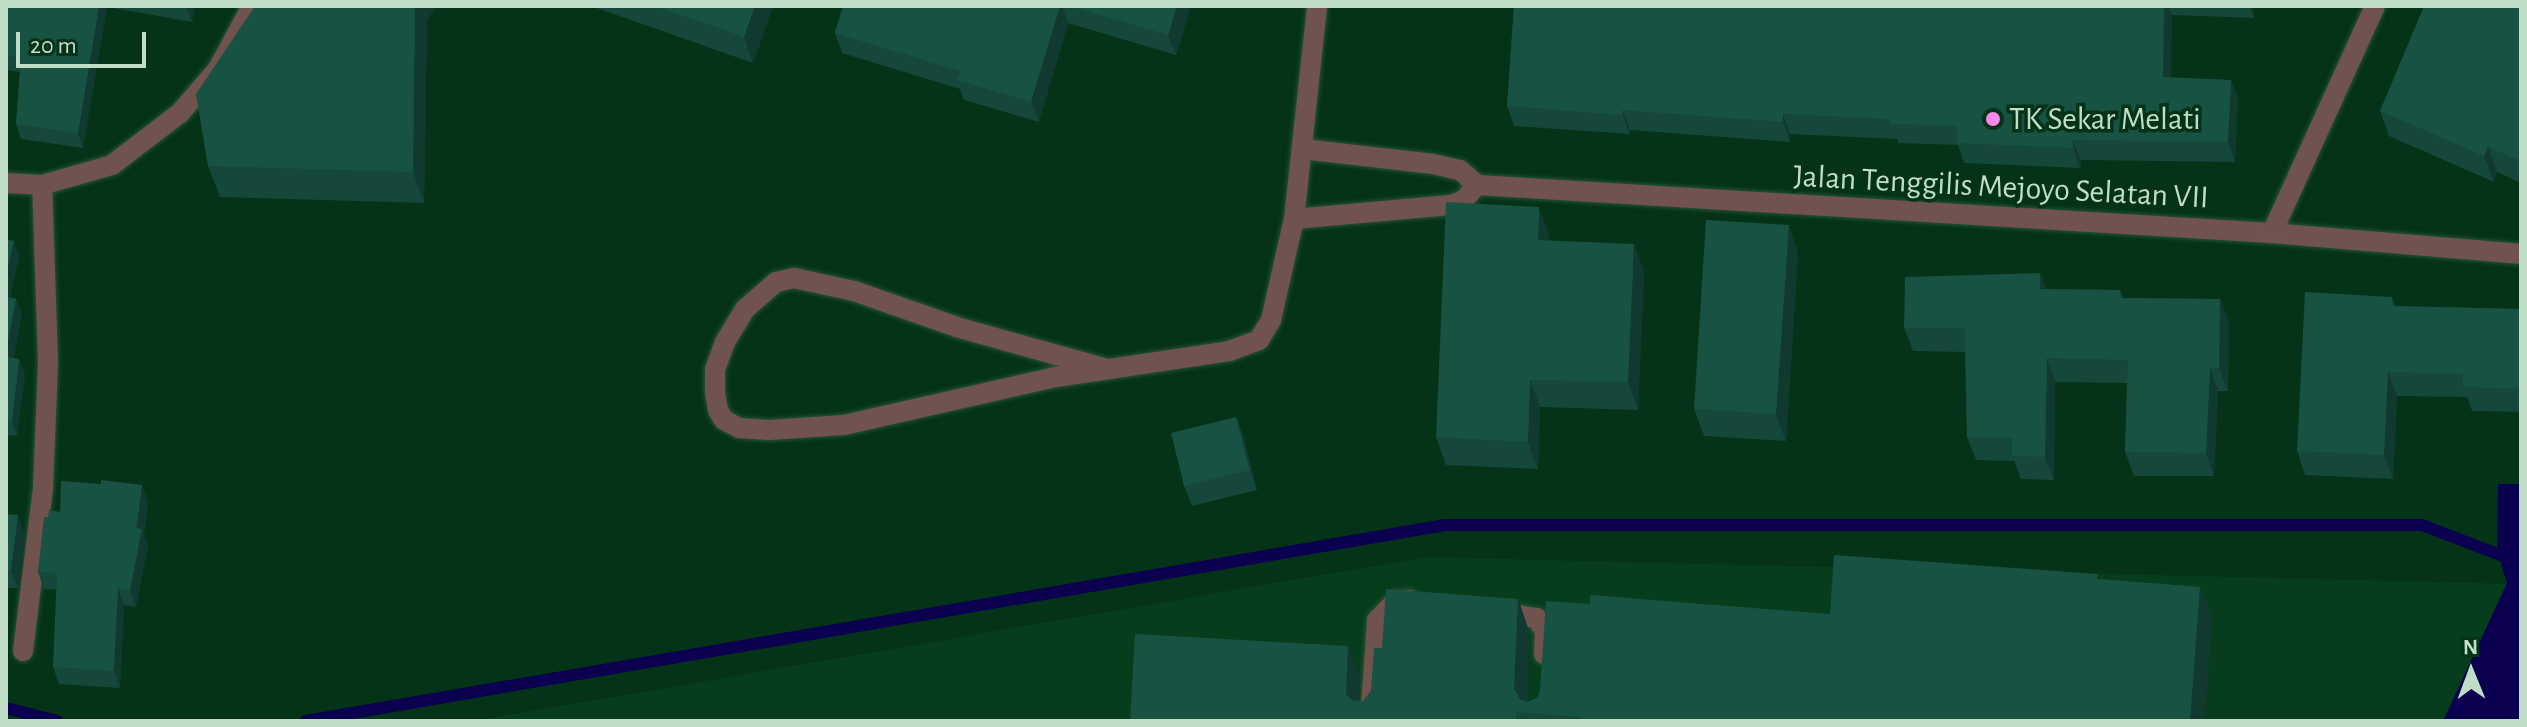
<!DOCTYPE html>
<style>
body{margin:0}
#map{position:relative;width:2527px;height:727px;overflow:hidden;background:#043317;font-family:"Alegreya Sans",sans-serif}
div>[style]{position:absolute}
.built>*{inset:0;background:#063d1d}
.water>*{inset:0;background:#0a004f}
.stream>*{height:12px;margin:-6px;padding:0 6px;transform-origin:6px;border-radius:6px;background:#0a004f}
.roads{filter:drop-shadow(0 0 2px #265237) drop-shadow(0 0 2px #265237)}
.service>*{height:20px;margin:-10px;padding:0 10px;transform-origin:10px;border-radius:10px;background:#70534e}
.minor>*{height:20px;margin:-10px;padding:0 10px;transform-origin:10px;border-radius:10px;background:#70534e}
.wall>*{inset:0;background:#15473a}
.shaded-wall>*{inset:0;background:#11392f}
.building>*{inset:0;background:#185243}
.dots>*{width:22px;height:22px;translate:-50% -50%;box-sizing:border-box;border:4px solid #043317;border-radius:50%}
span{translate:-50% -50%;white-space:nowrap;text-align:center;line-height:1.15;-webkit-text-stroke:7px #043317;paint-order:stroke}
.poi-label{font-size:32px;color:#c0ddc7}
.left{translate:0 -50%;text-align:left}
.street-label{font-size:32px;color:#c0ddc7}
.frame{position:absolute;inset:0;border:8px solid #c0ddc7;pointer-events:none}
.north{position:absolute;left:2431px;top:631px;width:80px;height:80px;-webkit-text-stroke:6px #043317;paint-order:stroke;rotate:359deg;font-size:22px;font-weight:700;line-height:32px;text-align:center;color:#c0ddc7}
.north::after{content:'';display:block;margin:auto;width:28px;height:36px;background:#c0ddc7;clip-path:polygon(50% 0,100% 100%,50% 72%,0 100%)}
.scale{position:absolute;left:16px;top:32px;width:130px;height:36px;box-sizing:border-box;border:4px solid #c0ddc7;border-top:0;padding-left:10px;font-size:24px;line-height:28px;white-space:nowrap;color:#c0ddc7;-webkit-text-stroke:6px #043317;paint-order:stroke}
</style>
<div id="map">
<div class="built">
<i style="clip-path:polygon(1426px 557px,2521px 584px,2521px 721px,473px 721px)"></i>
</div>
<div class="water">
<i style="clip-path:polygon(2498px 484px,2521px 484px,2521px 721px,2443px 721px,2507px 583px,2497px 551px)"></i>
</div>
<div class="stream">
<i style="left:6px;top:708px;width:53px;rotate:14.3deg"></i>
<i style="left:306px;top:721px;width:1156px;rotate:-9.76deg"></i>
<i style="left:1445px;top:525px;width:977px"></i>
<i style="left:2422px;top:525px;width:106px;rotate:21deg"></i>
</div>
<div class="roads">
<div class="service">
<i style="left:1498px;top:612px;width:39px;rotate:9deg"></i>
<i style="left:1537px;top:618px;width:16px;rotate:60deg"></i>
<i style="left:1545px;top:632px;width:22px;rotate:93deg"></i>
<i style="left:1370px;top:721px;width:101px;rotate:-86deg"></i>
<i style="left:1377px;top:620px;width:27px;rotate:-45deg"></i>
<i style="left:1396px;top:601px;width:14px;rotate:-4deg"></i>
</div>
<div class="minor">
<i style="left:1303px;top:149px;width:131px;rotate:6.6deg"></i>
<i style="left:1433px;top:164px;width:28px;rotate:13deg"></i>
<i style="left:1460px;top:170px;width:23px;rotate:41deg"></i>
<i style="left:1477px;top:185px;width:796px;rotate:3.46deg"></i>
<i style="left:2272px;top:233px;width:250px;rotate:4.8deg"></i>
<i style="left:6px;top:183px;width:36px;rotate:3deg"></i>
<i style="left:42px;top:185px;width:73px;rotate:-15.9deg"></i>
<i style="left:112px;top:165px;width:86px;rotate:-37.4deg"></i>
<i style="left:180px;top:113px;width:58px;rotate:-49.2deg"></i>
<i style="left:218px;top:69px;width:72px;rotate:-61.6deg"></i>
<i style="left:1294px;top:219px;width:157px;rotate:-5.1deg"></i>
<i style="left:1450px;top:205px;width:14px;rotate:-17deg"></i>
<i style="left:1463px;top:201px;width:21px;rotate:-49deg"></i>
<i style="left:2272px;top:233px;width:249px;rotate:-65.6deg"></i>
<i style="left:1107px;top:369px;width:156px;rotate:-164.4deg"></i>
<i style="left:957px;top:327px;width:109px;rotate:-160.7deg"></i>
<i style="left:854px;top:291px;width:61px;rotate:-167.8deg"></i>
<i style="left:794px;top:278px;width:18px;rotate:167deg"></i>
<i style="left:776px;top:282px;width:41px;rotate:138.9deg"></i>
<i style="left:745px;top:309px;width:39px;rotate:121deg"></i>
<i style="left:725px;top:342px;width:29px;rotate:110deg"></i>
<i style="left:715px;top:369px;width:24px;rotate:90deg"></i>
<i style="left:715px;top:393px;width:17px;rotate:80deg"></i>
<i style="left:718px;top:410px;width:12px;rotate:59deg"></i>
<i style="left:724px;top:420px;width:17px;rotate:28deg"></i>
<i style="left:739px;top:428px;width:30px;rotate:4deg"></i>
<i style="left:769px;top:430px;width:75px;rotate:-3.8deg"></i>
<i style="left:844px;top:425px;width:217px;rotate:-12.8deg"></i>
<i style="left:1056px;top:377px;width:175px;rotate:-8.5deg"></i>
<i style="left:1229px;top:351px;width:32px;rotate:-20deg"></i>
<i style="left:1259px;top:340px;width:23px;rotate:-59deg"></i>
<i style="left:1271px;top:320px;width:104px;rotate:-77.2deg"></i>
<i style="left:1294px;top:219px;width:214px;rotate:-83.8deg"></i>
<i style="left:23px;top:651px;width:164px;rotate:-83deg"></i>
<i style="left:43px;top:488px;width:126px;rotate:-87.7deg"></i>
<i style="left:48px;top:362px;width:177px;rotate:-91.9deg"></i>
</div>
</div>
<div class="wall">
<i style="clip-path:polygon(6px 6px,195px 6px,192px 22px,107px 7px,83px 148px,21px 139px,16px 124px,20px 72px,6px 70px)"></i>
<i style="clip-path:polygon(591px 6px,773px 6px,753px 63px)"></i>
<i style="clip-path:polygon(843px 6px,1191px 6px,1176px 55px,1068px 23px,1039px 122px,964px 100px,960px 89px,842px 53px,835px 33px)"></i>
<i style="clip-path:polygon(1514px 6px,2254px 6px,2254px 18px,2172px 15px,2170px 78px,2231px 80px,2238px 99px,2235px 162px,2081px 160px,2080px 168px,1964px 163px,1958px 145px,1898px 143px,1897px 139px,1790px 134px,1790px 142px,1630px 130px,1630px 134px,1514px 126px,1507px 106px)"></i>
<i style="clip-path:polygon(2521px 6px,2521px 183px,2497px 172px,2494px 182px,2389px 136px,2380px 111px)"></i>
<i style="clip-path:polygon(427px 20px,424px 203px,220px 197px,208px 166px)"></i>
<i style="clip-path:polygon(1539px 207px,1549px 235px,1549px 240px,1644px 271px,1638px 410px,1540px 407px,1538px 469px,1446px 465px,1436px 437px)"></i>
<i style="clip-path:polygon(6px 239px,14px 241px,19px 257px,10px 297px,16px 299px,22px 314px,13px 358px,25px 374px,17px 436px,6px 435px)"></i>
<i style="clip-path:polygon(1798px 252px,1786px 441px,1704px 436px,1694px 409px)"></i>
<i style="clip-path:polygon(2040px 273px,2046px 289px,2120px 290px,2123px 298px,2220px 299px,2229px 322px,2228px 391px,2218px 391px,2214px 476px,2134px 476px,2125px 452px,2127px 383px,2055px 382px,2054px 480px,2021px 479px,2014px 461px,1976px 460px,1967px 437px,1965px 352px,1913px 351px,1904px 328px)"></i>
<i style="clip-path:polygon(2392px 297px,2395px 306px,2521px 309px,2521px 412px,2472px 411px,2467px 397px,2397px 396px,2393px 479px,2305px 475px,2297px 451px)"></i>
<i style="clip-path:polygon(1236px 417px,1244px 437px,1257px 490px,1192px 506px,1184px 486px)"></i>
<i style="clip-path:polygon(142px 485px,148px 502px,144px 534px,148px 546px,136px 607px,124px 605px,120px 688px,59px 684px,53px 667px,57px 590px,44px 589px,38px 572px,48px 517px)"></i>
<i style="clip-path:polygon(6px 514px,24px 533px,18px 588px,6px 588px)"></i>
<i style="clip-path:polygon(2100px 579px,2200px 587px,2212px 619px,2204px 721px,1130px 721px,1360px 678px,1359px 701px,1363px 701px,1371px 691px,1382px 648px,1518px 599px,1529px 631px,1527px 702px,1538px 697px,1590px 604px,1830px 614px)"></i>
</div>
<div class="shaded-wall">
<i style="clip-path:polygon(99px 6px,106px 6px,107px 7px,83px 148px,78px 133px)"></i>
<i style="clip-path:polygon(186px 6px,195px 6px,192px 22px,186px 7px)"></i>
<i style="clip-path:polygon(415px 6px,437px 6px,427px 20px,424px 203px,413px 172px)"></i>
<i style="clip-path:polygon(755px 6px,773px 6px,753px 63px,744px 37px)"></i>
<i style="clip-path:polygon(1060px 6px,1062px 6px,1068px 23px,1039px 122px,1031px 102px)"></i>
<i style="clip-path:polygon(1177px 6px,1191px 6px,1176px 55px,1168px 35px)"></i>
<i style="clip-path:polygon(2164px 6px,2168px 6px,2172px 15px,2170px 97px,2163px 77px)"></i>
<i style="clip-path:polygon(2249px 6px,2254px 6px,2254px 18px)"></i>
<i style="clip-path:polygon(2231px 80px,2238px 99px,2235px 162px,2228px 142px)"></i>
<i style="clip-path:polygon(1623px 110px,1630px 130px,1630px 134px,1623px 115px)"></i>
<i style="clip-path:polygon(1783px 114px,1790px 134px,1790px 142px,1783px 122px)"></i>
<i style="clip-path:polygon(2073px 140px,2081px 160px,2080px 168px,2073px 148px)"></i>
<i style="clip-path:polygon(2488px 147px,2497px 172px,2494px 182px,2484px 156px)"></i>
<i style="clip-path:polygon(1539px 207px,1549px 235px,1548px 267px,1538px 240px)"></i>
<i style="clip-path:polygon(1789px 225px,1798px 252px,1786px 441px,1776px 414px)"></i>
<i style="clip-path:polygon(14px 241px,19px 257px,6px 311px,6px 274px)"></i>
<i style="clip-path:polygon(1634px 244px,1644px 271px,1638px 410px,1628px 382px)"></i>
<i style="clip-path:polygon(2040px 273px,2049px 297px,2040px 289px)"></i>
<i style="clip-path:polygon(16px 299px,22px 314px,11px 373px,6px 360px,6px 352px)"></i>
<i style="clip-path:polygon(2220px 299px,2229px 322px,2228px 391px,2219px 368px)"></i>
<i style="clip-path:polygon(2047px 358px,2055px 382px,2054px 480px,2045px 457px)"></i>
<i style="clip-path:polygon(19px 359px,25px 374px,17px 436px,12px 421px)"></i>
<i style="clip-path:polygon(2210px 368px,2218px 391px,2214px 476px,2206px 453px)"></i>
<i style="clip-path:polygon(2388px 372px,2397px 396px,2393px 479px,2384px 455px)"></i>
<i style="clip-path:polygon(1530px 380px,1540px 407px,1538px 469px,1528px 442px)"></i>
<i style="clip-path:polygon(1236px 417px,1244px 437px,1257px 490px,1250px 470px)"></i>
<i style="clip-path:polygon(142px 485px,148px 502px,144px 534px,148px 546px,136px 607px,130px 590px)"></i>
<i style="clip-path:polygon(18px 515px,24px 533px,18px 588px,11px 570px)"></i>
<i style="clip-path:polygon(2200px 587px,2212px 619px,2204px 721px,2190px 721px)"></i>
<i style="clip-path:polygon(118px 588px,124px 605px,120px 688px,114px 671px)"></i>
<i style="clip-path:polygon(1518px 599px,1529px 631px,1526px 712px,1514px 689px)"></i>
<i style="clip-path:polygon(1348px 646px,1360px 678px,1358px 721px,1346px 694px)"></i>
</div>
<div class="building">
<i style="clip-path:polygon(6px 6px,99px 6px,78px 133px,16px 124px,21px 57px,6px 55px)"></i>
<i style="clip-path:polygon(255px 6px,415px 6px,413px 172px,208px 166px,196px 94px)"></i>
<i style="clip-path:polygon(656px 6px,755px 6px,744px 37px)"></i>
<i style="clip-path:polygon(843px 6px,1060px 6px,1031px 102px,957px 80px,960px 71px,835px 33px)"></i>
<i style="clip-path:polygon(1070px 6px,1177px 6px,1168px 35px)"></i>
<i style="clip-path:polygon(1514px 6px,2164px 6px,2163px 77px,2231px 80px,2228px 142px,2073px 140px,2073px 148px,1957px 143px,1958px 126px,1891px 124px,1891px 119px,1783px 114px,1783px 122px,1623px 110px,1623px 115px,1507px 106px)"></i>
<i style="clip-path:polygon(2424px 6px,2521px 6px,2521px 161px,2488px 147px,2484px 156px,2380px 111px)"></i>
<i style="clip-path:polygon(1446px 202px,1539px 207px,1538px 240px,1634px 244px,1628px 382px,1530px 380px,1528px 442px,1436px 437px)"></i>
<i style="clip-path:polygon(1706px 220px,1789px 225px,1776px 414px,1694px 409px)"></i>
<i style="clip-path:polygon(6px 239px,14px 241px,6px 274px)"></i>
<i style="clip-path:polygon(2040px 273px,2040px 289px,2120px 290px,2120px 298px,2220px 299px,2219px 368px,2210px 368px,2206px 453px,2125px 452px,2128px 360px,2047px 358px,2045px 457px,2012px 456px,2012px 438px,1967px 437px,1965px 328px,1904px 328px,1905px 277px)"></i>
<i style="clip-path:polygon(2305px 292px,2392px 297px,2392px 306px,2521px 309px,2521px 389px,2463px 387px,2463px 374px,2388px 372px,2384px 455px,2297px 451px)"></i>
<i style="clip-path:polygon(6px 297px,16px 299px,6px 352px)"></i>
<i style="clip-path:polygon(6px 357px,19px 359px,12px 421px,6px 420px)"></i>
<i style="clip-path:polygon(1236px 417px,1250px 470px,1184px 486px,1171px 433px)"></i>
<i style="clip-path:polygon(101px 480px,142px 485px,136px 528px,142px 529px,130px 590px,118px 588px,114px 671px,53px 667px,57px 573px,38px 572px,44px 517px,48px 517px,49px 510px,60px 512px,61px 481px,101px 484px)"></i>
<i style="clip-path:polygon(6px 514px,18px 515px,11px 570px,6px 570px)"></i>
<i style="clip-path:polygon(1834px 555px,2098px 574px,2097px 579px,2200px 587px,2190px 721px,1581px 721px,1581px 717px,1516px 712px,1516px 721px,1130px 721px,1135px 634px,1348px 646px,1346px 694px,1352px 700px,1363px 701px,1371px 691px,1374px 648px,1382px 648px,1386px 589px,1518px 599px,1514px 689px,1520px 699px,1527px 702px,1538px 697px,1540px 690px,1546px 601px,1590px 604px,1590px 595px,1830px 614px)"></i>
</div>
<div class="dots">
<i style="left:1993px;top:119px;background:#f888ea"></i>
</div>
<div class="poi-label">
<span class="left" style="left:2009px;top:119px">TK Sekar Melati</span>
</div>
<div class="street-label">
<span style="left:2001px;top:187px;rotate:3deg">Jalan Tenggilis Mejoyo Selatan VII</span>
</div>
<div class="frame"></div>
<div class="north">N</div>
<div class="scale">20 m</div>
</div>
